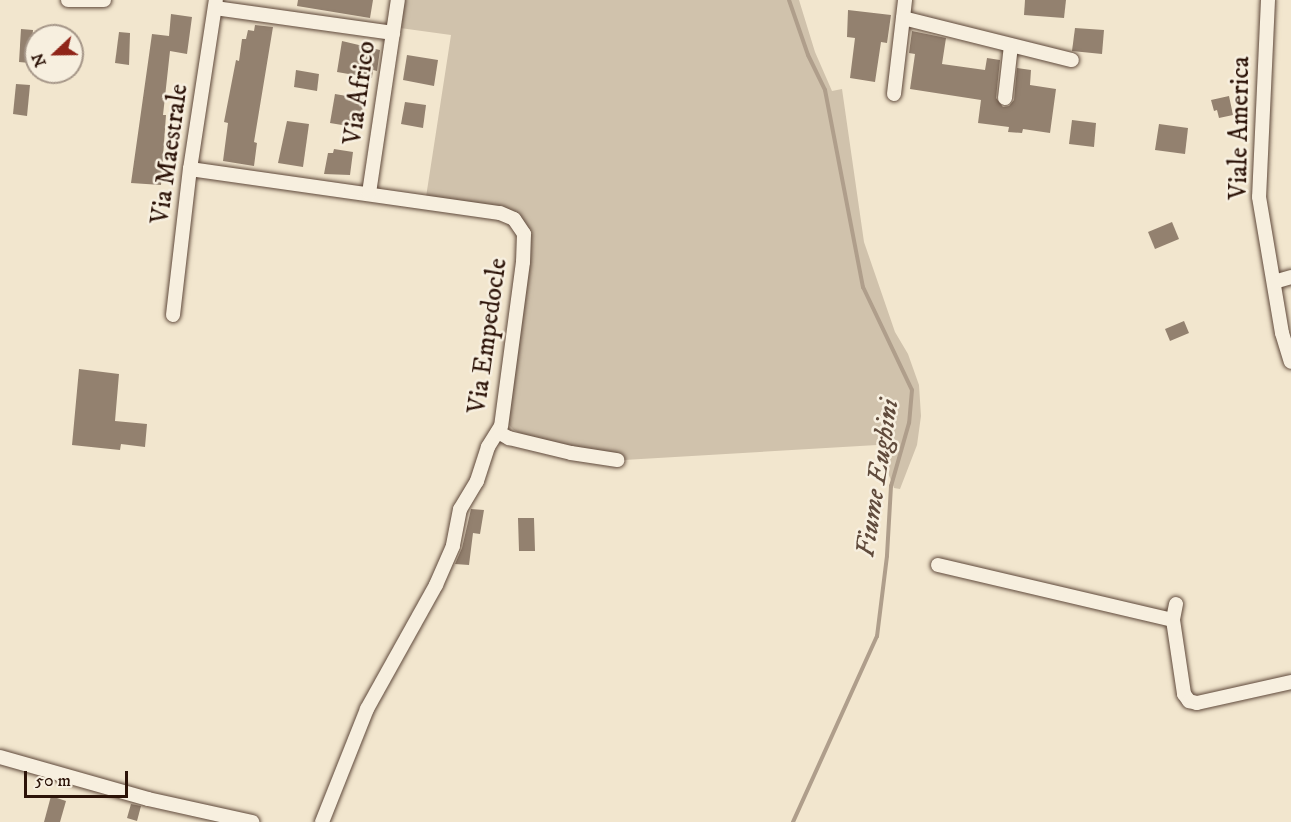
<!DOCTYPE html>
<style>
body{margin:0}
#map{position:relative;width:1291px;height:822px;overflow:hidden;background:#f2e6ce;font-family:"IM FELL DW Pica",serif}
div>[style]{position:absolute}
.green>*{inset:0;background:#d0c2ac}
.stream>*{height:4px;margin:-2px;padding:0 2px;transform-origin:2px;border-radius:2px;background:#af9e8b}
.building>*{inset:0;background:#93816f}
.roads{filter:drop-shadow(0 0 2px #5e483a) drop-shadow(0 0 2px #5e483a)}
.minor>*{height:14px;margin:-7px;padding:0 7px;transform-origin:7px;border-radius:7px;background:#f7efdf}
span{translate:-50% -50%;white-space:nowrap;text-align:center;line-height:1.15;-webkit-text-stroke:5px #f7efdf;paint-order:stroke}
.street-label{font-size:26px;color:#2c1308}
.water-label{font-size:27px;color:#604b3c;font-style:italic}
.north{position:absolute;left:24px;top:24px;width:60px;height:60px;box-sizing:border-box;background:#f7efdf;border:2px solid #a69789;border-radius:50%;rotate:248deg;font-size:16px;font-weight:700;line-height:24px;text-align:center;color:#2c1308}
.north::after{content:'';display:block;margin:auto;width:21px;height:27px;background:#8f2418;clip-path:polygon(50% 0,100% 100%,50% 72%,0 100%)}
.scale{position:absolute;left:24px;top:771px;width:104px;height:27px;box-sizing:border-box;border:3px solid #2c1308;border-top:0;padding-left:8px;font-size:18px;line-height:21px;white-space:nowrap;color:#2c1308;-webkit-text-stroke:4px #f7efdf;paint-order:stroke}
</style>
<div id="map">
<div class="green">
<i style="clip-path:polygon(404px 0,799px 0,815px 52px,832px 91px,842px 89px,864px 242px,895px 332px,908px 354px,919px 385px,921px 416px,917px 445px,900px 489px,894px 488px,877px 445px,624px 460px,620px 455px,595px 453px,526px 437px,514px 430px,507px 423px,525px 224px,426px 197px,451px 35px,400px 28px)"></i>
</div>
<div class="stream">
<i style="left:789px;top:0;width:58px;rotate:70.9deg"></i>
<i style="left:808px;top:55px;width:39px;rotate:64deg"></i>
<i style="left:825px;top:90px;width:201px;rotate:79.1deg"></i>
<i style="left:863px;top:287px;width:114px;rotate:64.6deg"></i>
<i style="left:912px;top:390px;width:33px;rotate:95deg"></i>
<i style="left:909px;top:423px;width:66px;rotate:105.9deg"></i>
<i style="left:891px;top:486px;width:70px;rotate:93.3deg"></i>
<i style="left:887px;top:556px;width:81px;rotate:97.1deg"></i>
<i style="left:877px;top:636px;width:204px;rotate:114.3deg"></i>
</div>
<div class="building">
<i style="clip-path:polygon(298px 0,373px 0,370px 18px,297px 6px)"></i>
<i style="clip-path:polygon(1025px 0,1066px 0,1064px 18px,1024px 15px)"></i>
<i style="clip-path:polygon(848px 10px,891px 15px,887px 43px,881px 42px,875px 82px,850px 78px,855px 38px,847px 37px)"></i>
<i style="clip-path:polygon(171px 14px,192px 17px,187px 54px,170px 51px,163px 115px,166px 115px,161px 185px,131px 183px,152px 34px,169px 36px)"></i>
<i style="clip-path:polygon(255px 25px,273px 27px,254px 142px,257px 143px,254px 166px,223px 161px,228px 123px,224px 122px,236px 60px,239px 61px,242px 39px,246px 39px,248px 30px,254px 31px)"></i>
<i style="clip-path:polygon(1075px 28px,1104px 30px,1102px 54px,1072px 51px)"></i>
<i style="clip-path:polygon(21px 29px,33px 30px,30px 63px,19px 62px)"></i>
<i style="clip-path:polygon(912px 31px,946px 38px,942px 64px,985px 70px,987px 58px,1000px 60px,996px 98px,1003px 107px,1009px 106px,1014px 100px,1017px 68px,1031px 70px,1030px 85px,1056px 89px,1050px 133px,1023px 129px,1022px 133px,1008px 132px,1009px 127px,978px 123px,981px 100px,910px 89px,915px 54px,909px 53px)"></i>
<i style="clip-path:polygon(119px 32px,130px 33px,129px 65px,115px 63px)"></i>
<i style="clip-path:polygon(342px 41px,380px 50px,377px 71px,373px 70px,372px 78px,337px 72px)"></i>
<i style="clip-path:polygon(407px 55px,438px 60px,434px 86px,403px 80px)"></i>
<i style="clip-path:polygon(296px 70px,319px 74px,317px 91px,294px 87px)"></i>
<i style="clip-path:polygon(16px 84px,30px 85px,27px 116px,13px 114px)"></i>
<i style="clip-path:polygon(335px 94px,364px 99px,360px 128px,330px 123px)"></i>
<i style="clip-path:polygon(1229px 96px,1233px 115px,1219px 118px,1217px 110px,1214px 111px,1211px 100px)"></i>
<i style="clip-path:polygon(405px 102px,426px 105px,423px 128px,401px 124px)"></i>
<i style="clip-path:polygon(1072px 120px,1096px 123px,1094px 147px,1069px 144px)"></i>
<i style="clip-path:polygon(287px 121px,309px 124px,303px 167px,278px 163px)"></i>
<i style="clip-path:polygon(1159px 124px,1188px 128px,1185px 154px,1155px 150px)"></i>
<i style="clip-path:polygon(334px 149px,353px 152px,350px 175px,324px 174px,328px 153px,333px 153px)"></i>
<i style="clip-path:polygon(1172px 222px,1179px 239px,1155px 249px,1148px 232px)"></i>
<i style="clip-path:polygon(1184px 321px,1189px 333px,1170px 341px,1165px 329px)"></i>
<i style="clip-path:polygon(79px 369px,119px 374px,115px 421px,147px 424px,145px 447px,121px 444px,120px 450px,72px 445px)"></i>
<i style="clip-path:polygon(471px 509px,484px 510px,480px 534px,473px 533px,469px 565px,455px 564px,462px 548px)"></i>
<i style="clip-path:polygon(518px 518px,534px 518px,535px 551px,519px 551px)"></i>
<i style="clip-path:polygon(51px 796px,66px 801px,60px 822px,44px 822px)"></i>
<i style="clip-path:polygon(131px 804px,141px 806px,137px 821px,127px 818px)"></i>
</div>
<div class="roads">
<div class="minor">
<i style="left:68px;top:0;width:36px"></i>
<i style="left:1268px;top:0;width:197px;rotate:92.6deg"></i>
<i style="left:1259px;top:197px;width:138px;rotate:80.4deg"></i>
<i style="left:1282px;top:333px;width:30px;rotate:73deg"></i>
<i style="left:215px;top:8px;width:180px;rotate:8deg"></i>
<i style="left:903px;top:18px;width:174px;rotate:14deg"></i>
<i style="left:894px;top:94px;width:95px;rotate:-83.3deg"></i>
<i style="left:1005px;top:98px;width:53px;rotate:-83.5deg"></i>
<i style="left:190px;top:169px;width:313px;rotate:8.1deg"></i>
<i style="left:500px;top:213px;width:15px;rotate:23deg"></i>
<i style="left:514px;top:219px;width:18px;rotate:56deg"></i>
<i style="left:524px;top:234px;width:28px;rotate:92deg"></i>
<i style="left:523px;top:262px;width:165px;rotate:97.6deg"></i>
<i style="left:501px;top:426px;width:25px;rotate:122deg"></i>
<i style="left:488px;top:447px;width:36px;rotate:108deg"></i>
<i style="left:477px;top:481px;width:33px;rotate:121deg"></i>
<i style="left:460px;top:509px;width:38px;rotate:101deg"></i>
<i style="left:453px;top:546px;width:43px;rotate:113.6deg"></i>
<i style="left:436px;top:585px;width:142px;rotate:119.1deg"></i>
<i style="left:367px;top:709px;width:122px;rotate:111.7deg"></i>
<i style="left:369px;top:193px;width:195px;rotate:-81.5deg"></i>
<i style="left:1274px;top:282px;width:18px;rotate:-16deg"></i>
<i style="left:173px;top:315px;width:147px;rotate:-83.4deg"></i>
<i style="left:190px;top:169px;width:171px;rotate:-81.3deg"></i>
<i style="left:498px;top:432px;width:13px;rotate:29deg"></i>
<i style="left:509px;top:438px;width:64px;rotate:13.6deg"></i>
<i style="left:571px;top:453px;width:47px;rotate:8.7deg"></i>
<i style="left:938px;top:565px;width:241px;rotate:13.2deg"></i>
<i style="left:1176px;top:604px;width:16px;rotate:101deg"></i>
<i style="left:1173px;top:620px;width:75px;rotate:81.5deg"></i>
<i style="left:1184px;top:694px;width:9px;rotate:54deg"></i>
<i style="left:1189px;top:701px;width:8px;rotate:14deg"></i>
<i style="left:1197px;top:703px;width:96px;rotate:-12.6deg"></i>
<i style="left:0;top:757px;width:154px;rotate:15.8deg"></i>
<i style="left:148px;top:799px;width:107px;rotate:12.5deg"></i>
</div>
</div>
<div class="street-label">
<span style="left:360px;top:93px;rotate:-82deg">Via Africo</span>
<span style="left:1240px;top:128px;rotate:-89deg">Viale America</span>
<span style="left:170px;top:154px;rotate:-82deg">Via Maestrale</span>
<span style="left:488px;top:336px;rotate:-82deg">Via Empedocle</span>
</div>
<div class="water-label">
<span style="left:878px;top:478px;rotate:-81deg">Fiume Eughini</span>
</div>
<div class="north">N</div>
<div class="scale">50 m</div>
</div>
